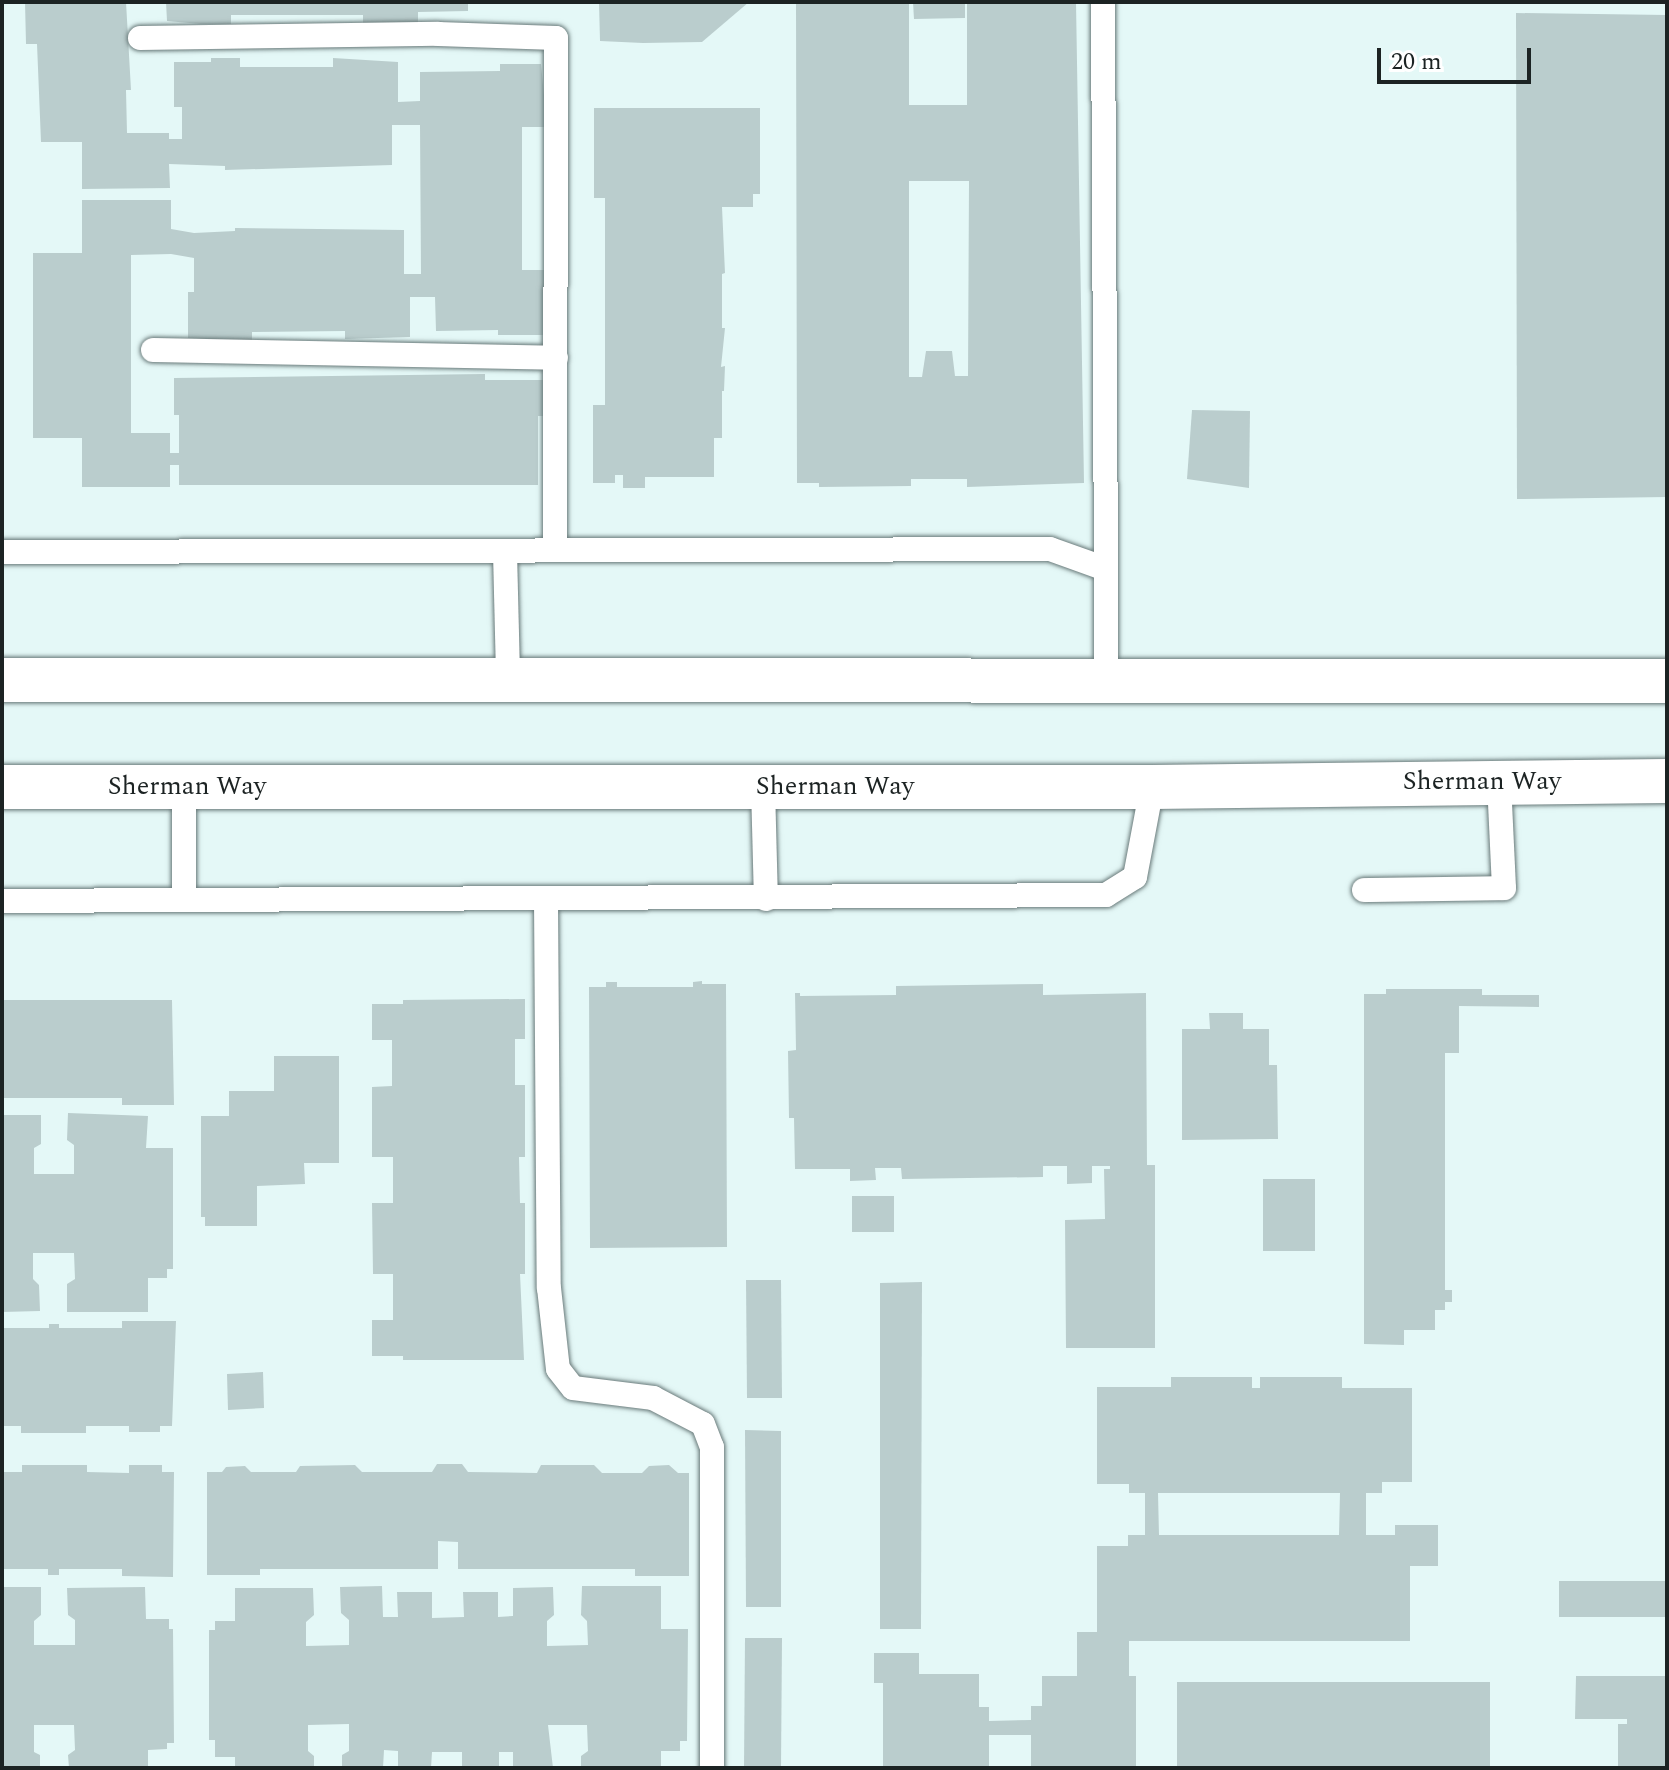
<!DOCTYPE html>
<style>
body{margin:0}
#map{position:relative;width:1669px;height:1770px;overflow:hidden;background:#e4f8f7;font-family:Spectral,serif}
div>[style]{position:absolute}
.building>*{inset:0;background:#bacdcd}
.roads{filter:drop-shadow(0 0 2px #697a7a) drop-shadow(0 0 2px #697a7a)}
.lane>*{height:24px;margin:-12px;padding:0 12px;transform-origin:12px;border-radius:12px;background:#fff}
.primary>*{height:44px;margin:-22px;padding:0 22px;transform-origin:22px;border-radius:22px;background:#fff}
span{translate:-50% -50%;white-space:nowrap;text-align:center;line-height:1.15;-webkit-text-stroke:6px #fff;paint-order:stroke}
.street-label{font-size:26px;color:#1c2323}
.frame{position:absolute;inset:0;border:4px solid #1c2323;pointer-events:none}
.scale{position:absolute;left:1377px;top:48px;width:154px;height:36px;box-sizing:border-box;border:4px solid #1c2323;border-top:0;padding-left:10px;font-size:24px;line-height:28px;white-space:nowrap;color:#1c2323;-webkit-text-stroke:6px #fff;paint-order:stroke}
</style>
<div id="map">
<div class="building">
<i style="clip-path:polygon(25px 2px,126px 2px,131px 90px,126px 90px,127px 133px,169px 133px,169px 139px,182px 139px,182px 107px,174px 107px,174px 62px,211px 62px,211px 58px,240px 58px,240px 67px,333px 67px,333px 58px,398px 62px,398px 102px,420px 101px,420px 72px,500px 71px,500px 64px,541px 64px,547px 127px,522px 127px,522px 270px,546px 270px,544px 335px,498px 335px,498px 330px,436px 331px,435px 297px,410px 297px,410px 337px,345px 339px,345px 331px,252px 332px,252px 341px,188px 338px,188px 292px,194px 292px,194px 258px,171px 254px,131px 255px,131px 433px,170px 433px,170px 453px,179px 453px,179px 415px,174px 415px,174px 378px,485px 374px,485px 380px,544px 380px,544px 416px,538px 416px,538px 485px,179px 485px,179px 465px,170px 465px,170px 487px,82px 487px,82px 438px,33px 438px,33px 253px,82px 253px,82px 200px,171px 200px,171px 229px,194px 233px,235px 231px,235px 228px,404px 230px,404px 274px,421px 274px,420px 125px,392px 125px,392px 165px,225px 170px,225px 166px,169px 164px,170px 188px,82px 189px,82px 142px,41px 142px,37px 44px,26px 44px)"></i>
<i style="clip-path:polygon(166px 2px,468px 2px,468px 11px,418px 12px,418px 24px,363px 24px,363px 15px,231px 15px,231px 24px,201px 24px,167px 21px)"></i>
<i style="clip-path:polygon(599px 2px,749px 2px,702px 42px,643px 43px,600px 41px)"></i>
<i style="clip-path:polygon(evenodd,796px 2px,909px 2px,909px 105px,967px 105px,967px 2px,1076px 2px,1084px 483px,967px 487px,967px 479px,911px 479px,911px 486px,819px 487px,819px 483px,797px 483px,796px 2px,909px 181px,969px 181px,968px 376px,955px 376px,952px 351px,926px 351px,922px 377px,909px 377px,909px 181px)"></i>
<i style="clip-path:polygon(913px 2px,965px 2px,965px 18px,914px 19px)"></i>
<i style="clip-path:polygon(1516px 13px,1667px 15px,1667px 497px,1517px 499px)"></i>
<i style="clip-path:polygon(594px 108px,760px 108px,760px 194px,753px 194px,753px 207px,722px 207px,725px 273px,722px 274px,722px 328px,725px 328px,721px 367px,725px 366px,724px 391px,722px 391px,722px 438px,714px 438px,714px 477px,645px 477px,645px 488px,623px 488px,623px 475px,615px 475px,615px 483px,593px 483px,593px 405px,605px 405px,605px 198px,594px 198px)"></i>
<i style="clip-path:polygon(1192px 410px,1250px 411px,1249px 488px,1187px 479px)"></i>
<i style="clip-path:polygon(702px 981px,702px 984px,726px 984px,727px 1247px,590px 1248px,589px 987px,606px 987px,606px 982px,617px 982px,617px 987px,693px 987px,693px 982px)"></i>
<i style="clip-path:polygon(1043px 984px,1043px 995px,1146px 993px,1147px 1165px,1155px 1165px,1155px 1348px,1066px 1348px,1065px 1220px,1105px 1219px,1104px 1169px,1110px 1169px,1110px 1166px,1092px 1166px,1092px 1183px,1067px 1184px,1067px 1166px,1043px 1166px,1043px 1177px,902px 1179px,901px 1168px,875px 1168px,876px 1180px,850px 1181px,850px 1169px,795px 1169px,794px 1118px,789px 1118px,788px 1051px,796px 1050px,795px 993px,800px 993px,800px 996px,896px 995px,896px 986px)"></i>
<i style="clip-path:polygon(1386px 989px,1482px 989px,1482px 995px,1539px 995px,1539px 1007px,1459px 1006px,1459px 1053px,1445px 1053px,1445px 1290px,1452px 1290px,1452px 1302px,1445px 1302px,1445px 1310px,1435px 1310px,1435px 1330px,1404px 1330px,1404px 1345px,1364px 1344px,1364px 994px,1386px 994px)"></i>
<i style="clip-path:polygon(525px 999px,525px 1039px,515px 1039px,515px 1085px,525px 1085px,525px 1157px,519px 1157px,520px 1203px,525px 1203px,525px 1274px,520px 1274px,524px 1360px,403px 1360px,403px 1356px,372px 1356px,372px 1320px,393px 1320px,393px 1274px,373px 1274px,372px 1203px,393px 1203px,393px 1157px,372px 1157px,372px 1087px,392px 1086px,392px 1040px,372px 1040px,372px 1004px,403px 1004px,403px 1000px)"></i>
<i style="clip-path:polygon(2px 1000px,172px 1000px,174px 1105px,122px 1105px,122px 1098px,2px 1098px)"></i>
<i style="clip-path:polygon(1209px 1013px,1243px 1013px,1243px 1029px,1269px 1029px,1269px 1065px,1277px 1065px,1278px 1139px,1182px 1140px,1182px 1029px,1210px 1029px)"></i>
<i style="clip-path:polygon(274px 1056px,339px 1056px,339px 1163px,304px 1163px,305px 1184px,257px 1186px,257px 1226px,205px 1226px,205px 1217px,201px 1217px,201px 1116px,229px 1116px,229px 1091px,274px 1091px)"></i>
<i style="clip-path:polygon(68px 1113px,148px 1116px,146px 1148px,173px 1148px,173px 1269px,167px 1269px,167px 1278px,148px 1278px,148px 1312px,67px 1312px,67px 1284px,75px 1279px,74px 1253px,33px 1253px,33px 1279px,39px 1285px,40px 1311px,2px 1312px,2px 1115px,41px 1115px,41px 1144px,34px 1148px,34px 1174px,74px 1174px,74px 1145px,67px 1140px)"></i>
<i style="clip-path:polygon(1263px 1179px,1315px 1179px,1315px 1251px,1263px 1251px)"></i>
<i style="clip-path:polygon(852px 1196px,894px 1196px,894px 1232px,852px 1232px)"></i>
<i style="clip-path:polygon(746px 1280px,781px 1280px,782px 1398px,747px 1398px)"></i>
<i style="clip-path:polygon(922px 1282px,921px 1629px,880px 1629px,880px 1283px)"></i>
<i style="clip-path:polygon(122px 1321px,176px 1321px,172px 1426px,160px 1426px,160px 1432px,129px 1432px,129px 1426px,86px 1426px,86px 1433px,21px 1433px,21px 1426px,2px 1426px,2px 1328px,49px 1328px,49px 1324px,59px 1324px,59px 1328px,122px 1328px)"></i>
<i style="clip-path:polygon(263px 1372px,264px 1408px,228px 1410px,227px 1374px)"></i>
<i style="clip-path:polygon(evenodd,1171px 1377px,1252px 1377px,1252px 1388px,1260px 1388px,1260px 1377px,1342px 1377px,1342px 1388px,1412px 1388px,1412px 1482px,1382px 1482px,1382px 1493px,1366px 1493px,1366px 1535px,1395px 1535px,1395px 1525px,1438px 1525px,1438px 1566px,1410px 1566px,1410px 1641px,1129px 1641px,1129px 1676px,1136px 1676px,1136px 1768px,1031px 1768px,1031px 1735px,989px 1735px,989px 1768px,883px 1768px,883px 1683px,874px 1683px,874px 1653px,919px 1653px,919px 1674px,979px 1674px,979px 1707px,989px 1707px,989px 1721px,1031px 1720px,1031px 1706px,1042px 1706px,1042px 1676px,1077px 1676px,1077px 1632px,1097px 1632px,1097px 1546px,1128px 1546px,1128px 1535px,1145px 1535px,1145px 1493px,1129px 1493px,1129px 1484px,1097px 1484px,1097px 1387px,1171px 1387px,1171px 1377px,1158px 1493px,1340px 1493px,1339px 1535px,1159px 1535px,1158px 1493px)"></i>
<i style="clip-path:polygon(745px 1430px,781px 1431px,781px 1607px,746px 1607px)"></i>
<i style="clip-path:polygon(437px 1464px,462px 1464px,468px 1472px,537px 1473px,541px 1465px,594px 1465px,602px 1473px,642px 1473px,649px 1466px,669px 1465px,678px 1473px,689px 1473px,689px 1576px,635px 1576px,635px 1569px,458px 1569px,458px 1542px,438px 1541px,438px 1569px,260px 1569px,260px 1575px,207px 1575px,207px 1472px,222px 1472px,226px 1467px,245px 1466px,251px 1472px,296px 1472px,300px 1466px,355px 1465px,362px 1472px,432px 1472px)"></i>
<i style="clip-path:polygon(22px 1465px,87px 1465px,87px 1472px,129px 1473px,129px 1465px,162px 1465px,162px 1472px,174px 1472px,173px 1577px,122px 1576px,122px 1569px,59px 1569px,59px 1575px,48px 1575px,48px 1569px,2px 1569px,2px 1472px,22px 1472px)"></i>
<i style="clip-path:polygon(1559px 1581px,1667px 1581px,1667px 1617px,1559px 1617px)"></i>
<i style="clip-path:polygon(382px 1586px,383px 1617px,398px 1617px,397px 1592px,432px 1592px,432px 1618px,464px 1617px,463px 1592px,498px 1592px,498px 1617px,513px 1616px,513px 1588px,553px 1587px,554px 1615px,547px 1621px,547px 1646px,588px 1645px,587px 1621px,581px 1615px,582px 1586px,661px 1586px,661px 1629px,688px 1629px,687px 1741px,680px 1741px,680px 1751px,661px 1751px,661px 1768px,581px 1768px,581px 1756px,588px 1751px,587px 1725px,548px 1725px,553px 1768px,513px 1768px,513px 1752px,499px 1752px,499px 1768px,462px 1768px,462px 1752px,432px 1752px,431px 1768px,398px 1768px,398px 1751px,384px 1750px,383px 1768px,342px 1768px,342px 1755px,349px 1751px,349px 1724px,308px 1725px,308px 1751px,314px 1756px,314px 1768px,235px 1768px,235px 1757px,215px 1757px,215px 1740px,209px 1740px,209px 1630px,215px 1630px,215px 1621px,235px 1621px,235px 1588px,313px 1588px,314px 1615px,306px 1622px,306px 1646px,349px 1645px,349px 1620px,341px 1613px,340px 1587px)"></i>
<i style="clip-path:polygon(2px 1587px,41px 1587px,41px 1615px,34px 1621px,34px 1645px,75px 1645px,75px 1620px,68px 1615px,67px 1588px,145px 1587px,146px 1619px,169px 1619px,169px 1629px,173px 1629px,174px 1743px,167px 1743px,167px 1749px,148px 1750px,148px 1768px,69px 1768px,68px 1755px,75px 1750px,74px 1725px,34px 1725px,34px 1752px,40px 1755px,40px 1768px,2px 1768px)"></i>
<i style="clip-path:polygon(745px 1638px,782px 1638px,781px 1768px,744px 1768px)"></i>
<i style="clip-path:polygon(1576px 1676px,1667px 1676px,1667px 1768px,1618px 1768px,1618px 1724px,1627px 1724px,1627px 1719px,1575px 1719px)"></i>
<i style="clip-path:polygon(1177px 1682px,1490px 1682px,1490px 1768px,1177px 1768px)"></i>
</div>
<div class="roads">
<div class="lane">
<i style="left:1103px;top:2px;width:567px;rotate:89.7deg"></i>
<i style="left:140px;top:38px;width:298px;rotate:-0.8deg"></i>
<i style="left:438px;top:34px;width:118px;rotate:1.9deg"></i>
<i style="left:556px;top:38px;width:511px;rotate:90.11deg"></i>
<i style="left:153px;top:350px;width:403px;rotate:1.1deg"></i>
<i style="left:2px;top:552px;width:1048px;rotate:-0.16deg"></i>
<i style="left:1050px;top:549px;width:59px;rotate:19.7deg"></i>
<i style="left:1106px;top:569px;width:114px;rotate:90deg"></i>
<i style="left:505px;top:552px;width:127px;rotate:88.6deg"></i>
<i style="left:184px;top:787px;width:113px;rotate:90deg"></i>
<i style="left:763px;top:787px;width:112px;rotate:88.5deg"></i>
<i style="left:1364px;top:890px;width:140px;rotate:-0.8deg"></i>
<i style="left:1504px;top:888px;width:108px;rotate:-92.7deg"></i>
<i style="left:546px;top:899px;width:389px;rotate:89.6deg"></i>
<i style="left:549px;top:1288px;width:81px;rotate:83.7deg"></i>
<i style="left:558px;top:1369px;width:24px;rotate:52deg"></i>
<i style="left:573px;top:1388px;width:81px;rotate:7.1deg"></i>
<i style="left:653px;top:1398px;width:56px;rotate:27.5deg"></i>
<i style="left:703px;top:1424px;width:25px;rotate:69deg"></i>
<i style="left:712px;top:1447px;width:321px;rotate:90deg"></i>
<i style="left:2px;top:901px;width:1104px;rotate:-0.31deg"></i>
<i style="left:1106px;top:895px;width:34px;rotate:-32deg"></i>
<i style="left:1135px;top:877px;width:92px;rotate:-79.3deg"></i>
</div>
<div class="primary">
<i style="left:2px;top:680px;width:1665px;rotate:0.03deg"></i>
<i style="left:2px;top:787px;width:1150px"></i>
<i style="left:1152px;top:787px;width:515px;rotate:-0.67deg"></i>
</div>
</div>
<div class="street-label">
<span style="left:1482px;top:782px">Sherman Way</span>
<span style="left:187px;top:787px">Sherman Way</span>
<span style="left:835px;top:787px">Sherman Way</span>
</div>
<div class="frame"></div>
<div class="scale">20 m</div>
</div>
